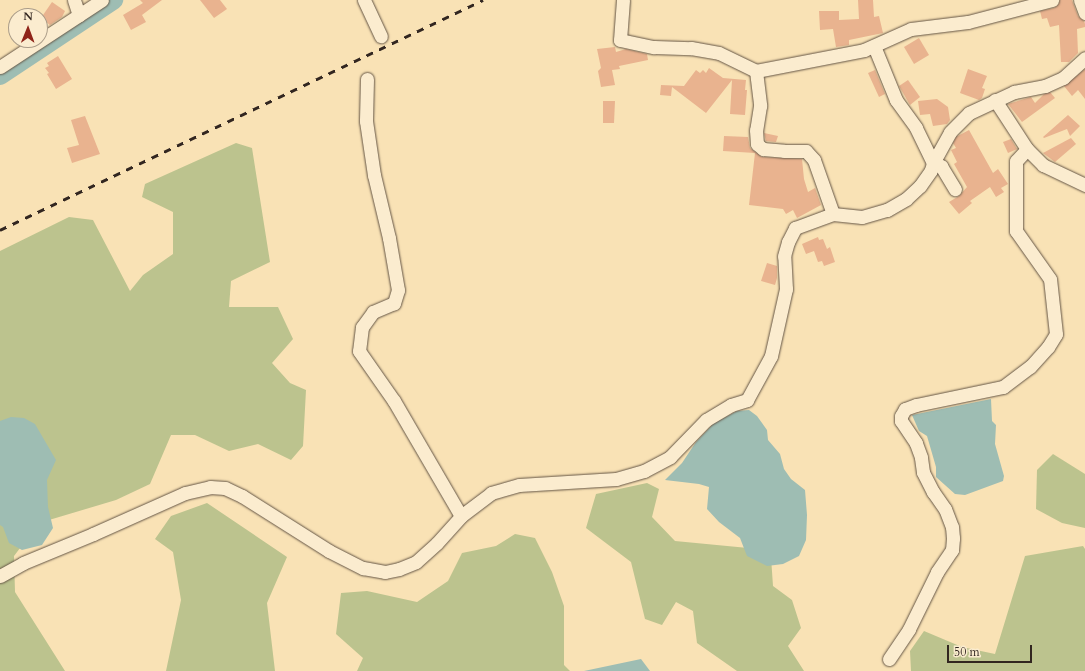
<!DOCTYPE html>
<style>
body{margin:0}
#map{position:relative;width:1085px;height:671px;overflow:hidden;background:#f9e2b5;font-family:Cardo,serif}
div>[style]{position:absolute}
.green>*{inset:0;background:#bcc38e}
.water>*{inset:0;background:#9ebdb3}
.river>*{height:20px;margin:-10px;padding:0 10px;transform-origin:10px;border-radius:10px;background:#9ebdb3}
.building>*{inset:0;background:#e9b38f}
.roads{filter:drop-shadow(0 0 1px #645545) drop-shadow(0 0 1px #645545)}
.minor>*{height:13px;margin:-6.5px;padding:0 6.5px;transform-origin:6.5px;border-radius:6.5px;background:#fbeccf}
.rail>*{height:3px;margin-top:-1.5px;transform-origin:0;background:repeating-linear-gradient(90deg,#322620 0 7px,transparent 0 14px)}
span{translate:-50% -50%;white-space:nowrap;text-align:center;line-height:1.15;-webkit-text-stroke:3px #fbeccf;paint-order:stroke}
.north{position:absolute;left:8px;top:8px;width:40px;height:40px;box-sizing:border-box;background:#fbeccf;border:1px solid #ab9d89;border-radius:50%;rotate:1deg;font-size:11px;font-weight:700;line-height:16px;text-align:center;color:#322620}
.north::after{content:'';display:block;margin:auto;width:14px;height:18px;background:#8f2418;clip-path:polygon(50% 0,100% 100%,50% 72%,0 100%)}
.scale{position:absolute;left:947px;top:645px;width:85px;height:18px;box-sizing:border-box;border:2px solid #322620;border-top:0;padding-left:5px;font-size:12px;line-height:14px;white-space:nowrap;color:#322620;-webkit-text-stroke:3px #fbeccf;paint-order:stroke}
</style>
<div id="map">
<div class="green">
<i style="clip-path:polygon(236px 143px,252px 148px,270px 262px,231px 281px,229px 307px,278px 307px,293px 339px,272px 363px,290px 383px,306px 390px,303px 446px,291px 460px,258px 444px,229px 451px,195px 435px,171px 435px,150px 484px,116px 500px,39px 523px,14px 556px,15px 592px,65px 671px,0 671px,0 251px,69px 217px,93px 220px,130px 291px,143px 275px,173px 254px,173px 212px,142px 197px,145px 184px)"></i>
<i style="clip-path:polygon(1053px 454px,1085px 474px,1085px 528px,1062px 523px,1036px 509px,1037px 470px)"></i>
<i style="clip-path:polygon(647px 483px,659px 489px,652px 517px,675px 541px,748px 548px,771px 557px,773px 586px,792px 600px,801px 628px,788px 646px,804px 671px,737px 671px,697px 643px,693px 611px,676px 602px,662px 625px,645px 619px,631px 562px,586px 528px,596px 494px)"></i>
<i style="clip-path:polygon(207px 503px,287px 557px,267px 603px,275px 671px,166px 671px,181px 600px,173px 552px,155px 539px,171px 516px)"></i>
<i style="clip-path:polygon(515px 534px,535px 538px,552px 572px,564px 606px,564px 665px,570px 671px,357px 671px,363px 658px,336px 634px,341px 593px,367px 591px,417px 602px,448px 581px,462px 553px,496px 546px)"></i>
<i style="clip-path:polygon(1083px 546px,1085px 549px,1085px 671px,911px 671px,910px 651px,924px 631px,962px 647px,995px 654px,1025px 556px)"></i>
</div>
<div class="water">
<i style="clip-path:polygon(991px 399px,992px 421px,996px 425px,995px 444px,1004px 476px,1003px 481px,965px 495px,955px 494px,936px 477px,936px 467px,927px 436px,919px 431px,912px 415px)"></i>
<i style="clip-path:polygon(749px 410px,757px 416px,767px 430px,768px 440px,780px 454px,784px 469px,791px 479px,805px 490px,807px 515px,806px 540px,799px 556px,783px 564px,767px 566px,747px 556px,740px 538px,719px 522px,707px 509px,709px 487px,699px 484px,665px 480px,682px 463px,696px 442px,714px 423px,737px 411px)"></i>
<i style="clip-path:polygon(11px 417px,24px 418px,35px 424px,56px 460px,47px 480px,48px 507px,53px 528px,42px 545px,22px 550px,9px 543px,3px 527px,0 525px,0 421px)"></i>
<i style="clip-path:polygon(641px 659px,650px 671px,584px 671px)"></i>
</div>
<div class="river">
<i style="left:0;top:75px;width:136px;rotate:-33.6deg"></i>
</div>
<div class="building">
<i style="clip-path:polygon(140px 0,162px 0,142px 15px,146px 22px,131px 30px,123px 15px,143px 3px)"></i>
<i style="clip-path:polygon(200px 0,220px 0,227px 9px,214px 18px)"></i>
<i style="clip-path:polygon(858px 0,873px 0,874px 17px,879px 16px,883px 33px,849px 40px,849px 45px,836px 47px,833px 29px,820px 30px,819px 11px,839px 11px,839px 20px,859px 19px)"></i>
<i style="clip-path:polygon(1060px 0,1072px 0,1078px 16px,1084px 21px,1085px 24px,1085px 27px,1077px 29px,1078px 53px,1069px 62px,1061px 62px,1059px 25px,1050px 27px,1047px 18px,1042px 19px,1040px 11px,1054px 8px,1058px 5px)"></i>
<i style="clip-path:polygon(52px 2px,65px 11px,62px 17px,50px 25px,41px 18px)"></i>
<i style="clip-path:polygon(919px 38px,929px 55px,914px 64px,904px 47px)"></i>
<i style="clip-path:polygon(615px 47px,616px 52px,626px 49px,647px 54px,648px 60px,619px 66px,620px 69px,612px 70px,615px 85px,601px 87px,598px 71px,601px 68px,597px 49px)"></i>
<i style="clip-path:polygon(58px 56px,72px 79px,56px 89px,47px 74px,49px 73px,45px 68px,49px 66px,47px 63px)"></i>
<i style="clip-path:polygon(709px 68px,723px 78px,746px 80px,745px 90px,747px 90px,745px 115px,730px 114px,732px 80px,706px 113px,672px 87px,671px 96px,660px 95px,661px 85px,684px 86px,696px 70px,700px 73px,703px 70px,706px 73px)"></i>
<i style="clip-path:polygon(968px 69px,987px 76px,982px 88px,985px 89px,982px 98px,979px 100px,960px 93px)"></i>
<i style="clip-path:polygon(1085px 69px,1085px 99px,1078px 90px,1072px 96px,1064px 86px)"></i>
<i style="clip-path:polygon(875px 70px,885px 94px,879px 97px,868px 73px)"></i>
<i style="clip-path:polygon(908px 80px,920px 97px,910px 105px,899px 86px)"></i>
<i style="clip-path:polygon(1050px 92px,1055px 98px,1022px 122px,1008px 104px,1031px 97px,1035px 103px,1044px 94px)"></i>
<i style="clip-path:polygon(937px 99px,948px 107px,950px 120px,947px 124px,933px 126px,930px 114px,920px 115px,918px 101px)"></i>
<i style="clip-path:polygon(603px 101px,615px 101px,614px 123px,603px 123px)"></i>
<i style="clip-path:polygon(1068px 115px,1080px 126px,1070px 136px,1067px 129px,1044px 138px,1043px 137px)"></i>
<i style="clip-path:polygon(85px 116px,100px 154px,72px 163px,67px 148px,79px 145px,71px 120px)"></i>
<i style="clip-path:polygon(969px 130px,993px 173px,998px 169px,1008px 184px,1001px 188px,1004px 192px,996px 197px,990px 187px,970px 201px,972px 203px,959px 214px,949px 202px,959px 196px,967px 187px,954px 164px,957px 162px,951px 150px,956px 148px,953px 143px,956px 137px)"></i>
<i style="clip-path:polygon(764px 133px,778px 136px,776px 142px,766px 141px)"></i>
<i style="clip-path:polygon(724px 136px,748px 137px,750px 148px,762px 157px,802px 159px,804px 179px,808px 192px,815px 188px,821px 205px,797px 218px,793px 210px,786px 214px,783px 209px,749px 205px,755px 153px,723px 151px)"></i>
<i style="clip-path:polygon(1071px 138px,1076px 144px,1055px 162px,1043px 153px)"></i>
<i style="clip-path:polygon(1011px 139px,1017px 149px,1008px 153px,1003px 142px)"></i>
<i style="clip-path:polygon(818px 237px,819px 240px,823px 239px,827px 249px,830px 247px,835px 262px,824px 266px,822px 261px,818px 262px,814px 251px,806px 254px,802px 244px)"></i>
<i style="clip-path:polygon(767px 263px,777px 266px,777px 278px,775px 285px,761px 281px)"></i>
</div>
<div class="roads">
<div class="minor">
<i style="left:74px;top:0;width:16px;rotate:72deg"></i>
<i style="left:364px;top:0;width:40px;rotate:65deg"></i>
<i style="left:623px;top:0;width:40px;rotate:94.3deg"></i>
<i style="left:620px;top:40px;width:35px;rotate:12deg"></i>
<i style="left:654px;top:47px;width:37px;rotate:2deg"></i>
<i style="left:691px;top:48px;width:28px;rotate:10deg"></i>
<i style="left:719px;top:53px;width:41px;rotate:25.9deg"></i>
<i style="left:756px;top:71px;width:110px;rotate:-11deg"></i>
<i style="left:864px;top:50px;width:51px;rotate:-24.1deg"></i>
<i style="left:911px;top:29px;width:57px;rotate:-7deg"></i>
<i style="left:968px;top:22px;width:87px;rotate:-14.7deg"></i>
<i style="left:1080px;top:0;width:14px;rotate:69deg"></i>
<i style="left:874px;top:46px;width:58px;rotate:67.8deg"></i>
<i style="left:896px;top:100px;width:34px;rotate:54deg"></i>
<i style="left:916px;top:128px;width:39px;rotate:64deg"></i>
<i style="left:933px;top:163px;width:9px;rotate:21deg"></i>
<i style="left:941px;top:166px;width:27px;rotate:59deg"></i>
<i style="left:0;top:67px;width:122px;rotate:-33.3deg"></i>
<i style="left:756px;top:71px;width:35px;rotate:83deg"></i>
<i style="left:760px;top:106px;width:24px;rotate:99deg"></i>
<i style="left:756px;top:130px;width:14px;rotate:86deg"></i>
<i style="left:757px;top:144px;width:8px;rotate:40deg"></i>
<i style="left:763px;top:149px;width:21px;rotate:5deg"></i>
<i style="left:784px;top:151px;width:22px"></i>
<i style="left:806px;top:151px;width:12px;rotate:48deg"></i>
<i style="left:814px;top:160px;width:57px;rotate:70.6deg"></i>
<i style="left:367px;top:79px;width:42px;rotate:91.4deg"></i>
<i style="left:366px;top:121px;width:55px;rotate:81.6deg"></i>
<i style="left:374px;top:175px;width:65px;rotate:76.6deg"></i>
<i style="left:389px;top:238px;width:53px;rotate:80.2deg"></i>
<i style="left:398px;top:290px;width:14px;rotate:107deg"></i>
<i style="left:394px;top:303px;width:23px;rotate:157deg"></i>
<i style="left:373px;top:312px;width:19px;rotate:126deg"></i>
<i style="left:362px;top:327px;width:24px;rotate:97deg"></i>
<i style="left:359px;top:351px;width:61px;rotate:55deg"></i>
<i style="left:394px;top:401px;width:133px;rotate:59.8deg"></i>
<i style="left:995px;top:100px;width:59px;rotate:56.9deg"></i>
<i style="left:1027px;top:149px;width:23px;rotate:45deg"></i>
<i style="left:1043px;top:165px;width:47px;rotate:25.5deg"></i>
<i style="left:0;top:576px;width:26px;rotate:-29deg"></i>
<i style="left:23px;top:563px;width:76px;rotate:-22.5deg"></i>
<i style="left:93px;top:534px;width:101px;rotate:-24deg"></i>
<i style="left:185px;top:493px;width:26px;rotate:-13deg"></i>
<i style="left:210px;top:487px;width:15px;rotate:4deg"></i>
<i style="left:225px;top:488px;width:19px;rotate:25deg"></i>
<i style="left:242px;top:496px;width:103px;rotate:32.3deg"></i>
<i style="left:329px;top:551px;width:38px;rotate:27deg"></i>
<i style="left:363px;top:568px;width:22px;rotate:10deg"></i>
<i style="left:385px;top:572px;width:14px;rotate:-12deg"></i>
<i style="left:399px;top:569px;width:18px;rotate:-22deg"></i>
<i style="left:416px;top:562px;width:28px;rotate:-42deg"></i>
<i style="left:437px;top:543px;width:36px;rotate:-48deg"></i>
<i style="left:461px;top:516px;width:38px;rotate:-37deg"></i>
<i style="left:491px;top:493px;width:29px;rotate:-16deg"></i>
<i style="left:519px;top:485px;width:97px;rotate:-3.5deg"></i>
<i style="left:616px;top:479px;width:29px;rotate:-16deg"></i>
<i style="left:644px;top:471px;width:30px;rotate:-28deg"></i>
<i style="left:670px;top:457px;width:52px;rotate:-45.8deg"></i>
<i style="left:706px;top:420px;width:29px;rotate:-31deg"></i>
<i style="left:731px;top:405px;width:17px;rotate:-17deg"></i>
<i style="left:747px;top:400px;width:50px;rotate:-61.4deg"></i>
<i style="left:771px;top:356px;width:69px;rotate:-77.4deg"></i>
<i style="left:786px;top:289px;width:33px;rotate:-93deg"></i>
<i style="left:784px;top:256px;width:15px;rotate:-74deg"></i>
<i style="left:788px;top:242px;width:16px;rotate:-63deg"></i>
<i style="left:795px;top:228px;width:40px;rotate:-20.2deg"></i>
<i style="left:833px;top:214px;width:29px;rotate:6deg"></i>
<i style="left:862px;top:217px;width:26px;rotate:-16deg"></i>
<i style="left:887px;top:210px;width:22px;rotate:-30deg"></i>
<i style="left:906px;top:199px;width:19px;rotate:-43deg"></i>
<i style="left:920px;top:186px;width:19px;rotate:-55deg"></i>
<i style="left:931px;top:170px;width:7px;rotate:-74deg"></i>
<i style="left:933px;top:163px;width:35px;rotate:-61deg"></i>
<i style="left:950px;top:132px;width:27px;rotate:-45deg"></i>
<i style="left:969px;top:113px;width:50px;rotate:-25deg"></i>
<i style="left:1014px;top:92px;width:32px;rotate:-11deg"></i>
<i style="left:1045px;top:86px;width:20px;rotate:-24deg"></i>
<i style="left:1063px;top:78px;width:30px;rotate:-42deg"></i>
<i style="left:889px;top:659px;width:36px;rotate:-56deg"></i>
<i style="left:909px;top:629px;width:64px;rotate:-63.8deg"></i>
<i style="left:937px;top:572px;width:27px;rotate:-56deg"></i>
<i style="left:952px;top:550px;width:12px;rotate:-85deg"></i>
<i style="left:953px;top:538px;width:11px;rotate:-95deg"></i>
<i style="left:952px;top:527px;width:19px;rotate:-111deg"></i>
<i style="left:945px;top:509px;width:21px;rotate:-125deg"></i>
<i style="left:933px;top:492px;width:22px;rotate:-117deg"></i>
<i style="left:923px;top:472px;width:15px;rotate:-98deg"></i>
<i style="left:921px;top:457px;width:15px;rotate:-110deg"></i>
<i style="left:916px;top:443px;width:27px;rotate:-124deg"></i>
<i style="left:901px;top:421px;width:5px;rotate:-90deg"></i>
<i style="left:901px;top:416px;width:8px;rotate:-60deg"></i>
<i style="left:905px;top:409px;width:12px;rotate:-20deg"></i>
<i style="left:916px;top:405px;width:89px;rotate:-11.7deg"></i>
<i style="left:1003px;top:387px;width:34px;rotate:-37deg"></i>
<i style="left:1030px;top:367px;width:27px;rotate:-48deg"></i>
<i style="left:1048px;top:347px;width:15px;rotate:-58deg"></i>
<i style="left:1056px;top:334px;width:55px;rotate:-96.2deg"></i>
<i style="left:1050px;top:279px;width:59px;rotate:-125.3deg"></i>
<i style="left:1016px;top:231px;width:70px;rotate:-90deg"></i>
<i style="left:1016px;top:161px;width:16px;rotate:-47deg"></i>
</div>
</div>
<div class="rail">
<i style="left:0;top:230px;width:535px;rotate:-25.46deg"></i>
</div>
<div class="north">N</div>
<div class="scale">50 m</div>
</div>
